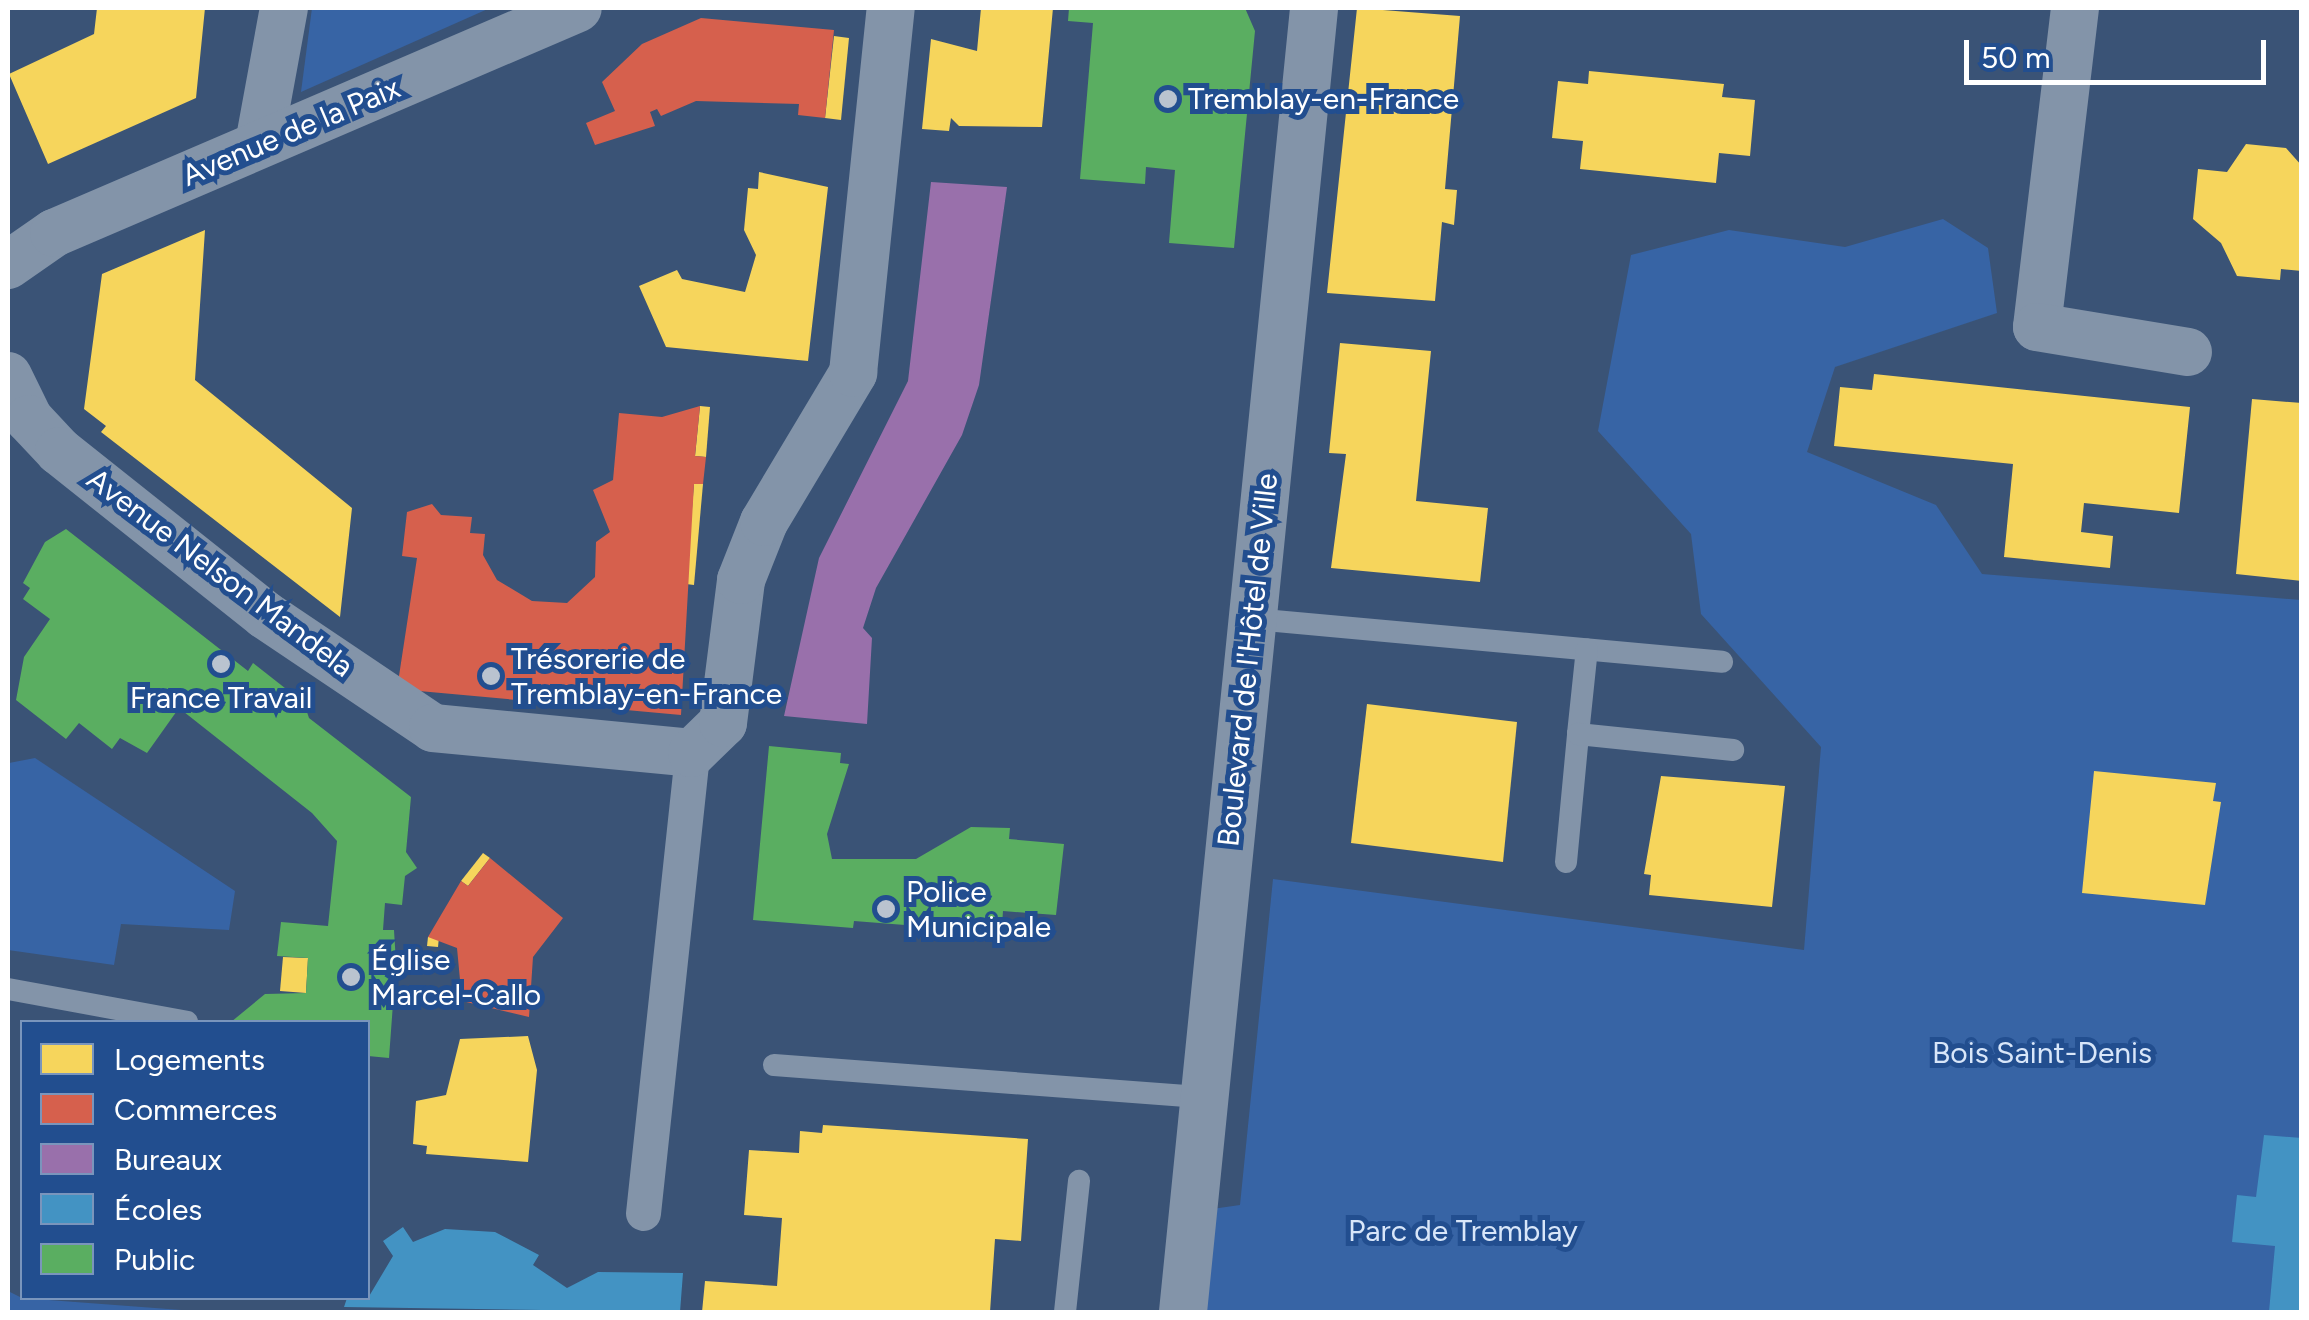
<!DOCTYPE html>
<meta charset="utf-8">
<style>
body{margin:0}
#map{position:relative;width:2309px;height:1320px;overflow:hidden;background:#3a5376;font-family:Figtree,sans-serif}
div>[style]{position:absolute}
.green>*{inset:0;background:#3764a5}
.homes>*{inset:0;background:#f6d55c}
.shops>*{inset:0;background:#d6604d}
.offices>*{inset:0;background:#9970ab}
.schools>*{inset:0;background:#4393c3}
.public>*{inset:0;background:#5aae61}
.service>*{height:22px;margin:-11px;padding:0 11px;transform-origin:11px;border-radius:11px;background:#8394a9}
.pedestrian>*{height:35px;margin:-17.5px;padding:0 17.5px;transform-origin:17.5px;border-radius:17.5px;background:#8394a9}
.minor>*{height:48px;margin:-24px;padding:0 24px;transform-origin:24px;border-radius:24px;background:#8394a9}
.dots>*{width:28px;height:28px;translate:-50% -50%;box-sizing:border-box;border:5px solid #224e8f;border-radius:50%}
span{translate:-50% -50%;white-space:nowrap;text-align:center;line-height:1.15;-webkit-text-stroke:10px #224e8f;paint-order:stroke}
.poi-label{font-size:30px;color:#fff}
.left{translate:0 -50%;text-align:left}
.street-label{font-size:30px;color:#fff}
.park-label{font-size:30px;color:#d8e6f9}
.frame{position:absolute;inset:0;border:10px solid #fff;pointer-events:none}
.legend{position:absolute;left:20px;top:1020px;width:350px;height:280px;box-sizing:border-box;background:#224e8f;border:2px solid #7a95bc;margin:0;padding:12px 18px;list-style:none;font-size:30px;color:#fff}
.legend li{display:flex;align-items:center;gap:20px;height:50px}
.legend b{width:50px;border:2px solid #7a95bc}
.scale{position:absolute;left:1964px;top:40px;width:302px;height:45px;box-sizing:border-box;border:5px solid #fff;border-top:0;padding-left:12px;font-size:30px;line-height:35px;white-space:nowrap;color:#fff;-webkit-text-stroke:8px #224e8f;paint-order:stroke}
</style>
<div id="map">
<div class="green">
<i style="clip-path:polygon(312px 8px,490px 8px,301px 92px)"></i>
<i style="clip-path:polygon(1943px 219px,1988px 248px,1997px 313px,1835px 367px,1807px 452px,1936px 505px,1982px 574px,2301px 600px,2301px 1312px,1201px 1312px,1212px 1209px,1240px 1205px,1273px 879px,1804px 950px,1821px 747px,1701px 614px,1691px 534px,1598px 431px,1631px 255px,1729px 230px,1845px 247px)"></i>
<i style="clip-path:polygon(35px 758px,235px 891px,229px 930px,121px 924px,114px 965px,8px 950px,9px 763px)"></i>
<i style="clip-path:polygon(8px 1291px,22px 1298px,208px 1312px,8px 1312px)"></i>
</div>
<div class="homes">
<i style="clip-path:polygon(97px 8px,205px 8px,196px 98px,48px 164px,9px 74px,94px 34px)"></i>
<i style="clip-path:polygon(981px 8px,1053px 8px,1042px 127px,959px 126px,951px 118px,949px 131px,922px 129px,931px 39px,977px 51px)"></i>
<i style="clip-path:polygon(1357px 8px,1460px 16px,1445px 189px,1457px 190px,1454px 225px,1442px 222px,1435px 301px,1327px 293px)"></i>
<i style="clip-path:polygon(834px 36px,849px 38px,841px 120px,825px 118px)"></i>
<i style="clip-path:polygon(1589px 71px,1724px 84px,1722px 97px,1755px 100px,1750px 156px,1719px 153px,1716px 183px,1580px 169px,1583px 141px,1552px 138px,1558px 81px,1588px 84px)"></i>
<i style="clip-path:polygon(2246px 144px,2286px 148px,2302px 166px,2302px 271px,2281px 269px,2280px 280px,2237px 276px,2221px 243px,2193px 219px,2198px 169px,2227px 172px)"></i>
<i style="clip-path:polygon(759px 172px,828px 187px,808px 361px,666px 347px,639px 286px,677px 270px,682px 279px,745px 292px,756px 255px,744px 230px,748px 188px,758px 189px)"></i>
<i style="clip-path:polygon(205px 230px,195px 380px,352px 508px,340px 617px,101px 432px,106px 426px,84px 409px,102px 274px)"></i>
<i style="clip-path:polygon(1340px 343px,1431px 351px,1416px 501px,1488px 508px,1480px 582px,1331px 568px,1346px 454px,1329px 453px)"></i>
<i style="clip-path:polygon(1874px 374px,2190px 407px,2179px 513px,2084px 503px,2081px 532px,2113px 536px,2110px 568px,2004px 557px,2013px 464px,1834px 446px,1840px 387px,1872px 390px)"></i>
<i style="clip-path:polygon(2252px 399px,2302px 403px,2302px 581px,2236px 574px)"></i>
<i style="clip-path:polygon(700px 406px,710px 407px,706px 457px,695px 456px)"></i>
<i style="clip-path:polygon(694px 484px,703px 484px,694px 585px,686px 584px)"></i>
<i style="clip-path:polygon(1367px 704px,1517px 722px,1503px 862px,1351px 843px)"></i>
<i style="clip-path:polygon(2094px 771px,2216px 783px,2213px 801px,2221px 802px,2205px 905px,2082px 893px)"></i>
<i style="clip-path:polygon(1661px 776px,1785px 786px,1772px 907px,1649px 895px,1651px 875px,1644px 874px)"></i>
<i style="clip-path:polygon(483px 853px,490px 858px,468px 886px,461px 881px)"></i>
<i style="clip-path:polygon(975px 923px,1002px 925px,1001px 934px,975px 932px)"></i>
<i style="clip-path:polygon(428px 937px,439px 937px,438px 947px,427px 946px)"></i>
<i style="clip-path:polygon(283px 957px,308px 958px,306px 993px,280px 991px)"></i>
<i style="clip-path:polygon(528px 1036px,537px 1070px,528px 1162px,426px 1154px,427px 1146px,413px 1144px,416px 1101px,446px 1095px,460px 1039px)"></i>
<i style="clip-path:polygon(823px 1125px,1028px 1139px,1021px 1241px,995px 1239px,990px 1312px,702px 1312px,705px 1281px,777px 1286px,782px 1218px,744px 1215px,749px 1150px,799px 1153px,800px 1131px,822px 1133px)"></i>
</div>
<div class="shops">
<i style="clip-path:polygon(701px 18px,834px 30px,825px 118px,798px 115px,799px 104px,696px 101px,661px 116px,657px 109px,650px 112px,655px 126px,595px 145px,586px 123px,615px 111px,602px 82px,642px 44px)"></i>
<i style="clip-path:polygon(700px 406px,695px 456px,706px 457px,703px 484px,694px 484px,681px 715px,397px 689px,417px 558px,402px 556px,407px 512px,432px 504px,441px 515px,472px 517px,470px 533px,485px 534px,483px 555px,497px 580px,532px 601px,567px 603px,595px 577px,596px 542px,610px 532px,593px 490px,613px 480px,619px 413px,662px 417px)"></i>
<i style="clip-path:polygon(490px 858px,563px 918px,533px 957px,529px 1017px,462px 1001px,457px 948px,428px 937px,461px 881px,468px 886px)"></i>
</div>
<div class="offices">
<i style="clip-path:polygon(931px 182px,1007px 187px,979px 385px,962px 435px,876px 588px,863px 628px,872px 638px,867px 724px,784px 716px,819px 558px,908px 381px)"></i>
</div>
<div class="schools">
<i style="clip-path:polygon(2264px 1135px,2302px 1138px,2302px 1312px,2269px 1312px,2275px 1246px,2232px 1242px,2237px 1195px,2256px 1197px)"></i>
<i style="clip-path:polygon(403px 1227px,413px 1242px,445px 1229px,495px 1232px,539px 1255px,533px 1265px,567px 1288px,598px 1272px,683px 1273px,680px 1312px,344px 1307px,347px 1298px,368px 1298px,393px 1256px,383px 1241px)"></i>
</div>
<div class="public">
<i style="clip-path:polygon(1069px 8px,1245px 8px,1255px 31px,1234px 248px,1169px 243px,1175px 170px,1146px 167px,1145px 184px,1080px 179px,1093px 23px,1068px 21px)"></i>
<i style="clip-path:polygon(66px 529px,248px 671px,253px 663px,304px 703px,309px 718px,411px 797px,406px 852px,417px 868px,405px 876px,402px 905px,385px 903px,383px 930px,394px 930px,396px 963px,389px 1058px,368px 1056px,368px 1022px,231px 1022px,265px 994px,306px 993px,308px 958px,277px 956px,281px 922px,328px 926px,337px 841px,312px 813px,179px 708px,147px 753px,120px 738px,112px 749px,79px 723px,66px 739px,16px 700px,24px 657px,50px 619px,23px 599px,30px 588px,23px 583px,45px 542px)"></i>
<i style="clip-path:polygon(769px 746px,841px 753px,840px 763px,849px 764px,827px 834px,832px 859px,916px 859px,971px 827px,1010px 828px,1009px 839px,1064px 844px,1056px 915px,1003px 911px,1002px 925px,975px 923px,975px 932px,905px 918px,905px 925px,854px 921px,853px 928px,753px 920px)"></i>
</div>
<div class="service">
<i style="left:1253px;top:619px;width:471px;rotate:5.2deg"></i>
<i style="left:1578px;top:734px;width:85px;rotate:-84deg"></i>
<i style="left:1566px;top:862px;width:129px;rotate:-84.6deg"></i>
<i style="left:1578px;top:734px;width:156px;rotate:5.9deg"></i>
<i style="left:8px;top:989px;width:182px;rotate:10.4deg"></i>
<i style="left:774px;top:1065px;width:430px;rotate:4.3deg"></i>
<i style="left:1065px;top:1312px;width:132px;rotate:-83.9deg"></i>
</div>
<div class="pedestrian">
<i style="left:643px;top:1213px;width:463px;rotate:-83.9deg"></i>
</div>
<div class="minor">
<i style="left:2075px;top:8px;width:321px;rotate:96.8deg"></i>
<i style="left:2037px;top:327px;width:153px;rotate:9.4deg"></i>
<i style="left:259px;top:144px;width:138px;rotate:-79.6deg"></i>
<i style="left:8px;top:265px;width:56px;rotate:-34.8deg"></i>
<i style="left:54px;top:233px;width:570px;rotate:-23.24deg"></i>
<i style="left:8px;top:376px;width:48px;rotate:64deg"></i>
<i style="left:29px;top:419px;width:44px;rotate:46.8deg"></i>
<i style="left:59px;top:451px;width:263px;rotate:38.5deg"></i>
<i style="left:265px;top:615px;width:202px;rotate:33.9deg"></i>
<i style="left:433px;top:728px;width:260px;rotate:5.5deg"></i>
<i style="left:692px;top:753px;width:43px;rotate:-44.1deg"></i>
<i style="left:723px;top:723px;width:144px;rotate:-82.8deg"></i>
<i style="left:741px;top:580px;width:62px;rotate:-68.4deg"></i>
<i style="left:764px;top:522px;width:174px;rotate:-59.1deg"></i>
<i style="left:853px;top:373px;width:367px;rotate:-84.1deg"></i>
<i style="left:1183px;top:1312px;width:1311px;rotate:-84.26deg"></i>
</div>
<div class="dots">
<i style="left:1168px;top:99px;background:#bac3cf"></i>
<i style="left:221px;top:664px;background:#bac3cf"></i>
<i style="left:491px;top:676px;background:#bac3cf"></i>
<i style="left:886px;top:909px;background:#bac3cf"></i>
<i style="left:351px;top:977px;background:#bac3cf"></i>
</div>
<div class="poi-label">
<span class="left" style="left:1188px;top:99px">Tremblay-en-France</span>
<span class="left" style="left:511px;top:676px">Trésorerie de<br>Tremblay-en-France</span>
<span style="left:221px;top:698px">France Travail</span>
<span class="left" style="left:906px;top:909px">Police<br>Municipale</span>
<span class="left" style="left:371px;top:977px">Église<br>Marcel-Callo</span>
</div>
<div class="street-label">
<span style="left:291px;top:132px;rotate:-23deg">Avenue de la Paix</span>
<span style="left:220px;top:573px;rotate:37deg">Avenue Nelson Mandela</span>
<span style="left:1248px;top:660px;rotate:-84deg">Boulevard de l'Hôtel de Ville</span>
</div>
<div class="park-label">
<span style="left:2042px;top:1053px">Bois Saint-Denis</span>
<span style="left:1463px;top:1231px">Parc de Tremblay</span>
</div>
<div class="frame"></div>
<ul class="legend">
<li><b style="height:28px;background:#f6d55c"></b>Logements</li>
<li><b style="height:28px;background:#d6604d"></b>Commerces</li>
<li><b style="height:28px;background:#9970ab"></b>Bureaux</li>
<li><b style="height:28px;background:#4393c3"></b>Écoles</li>
<li><b style="height:28px;background:#5aae61"></b>Public</li>
</ul>
<div class="scale">50 m</div>
</div>
